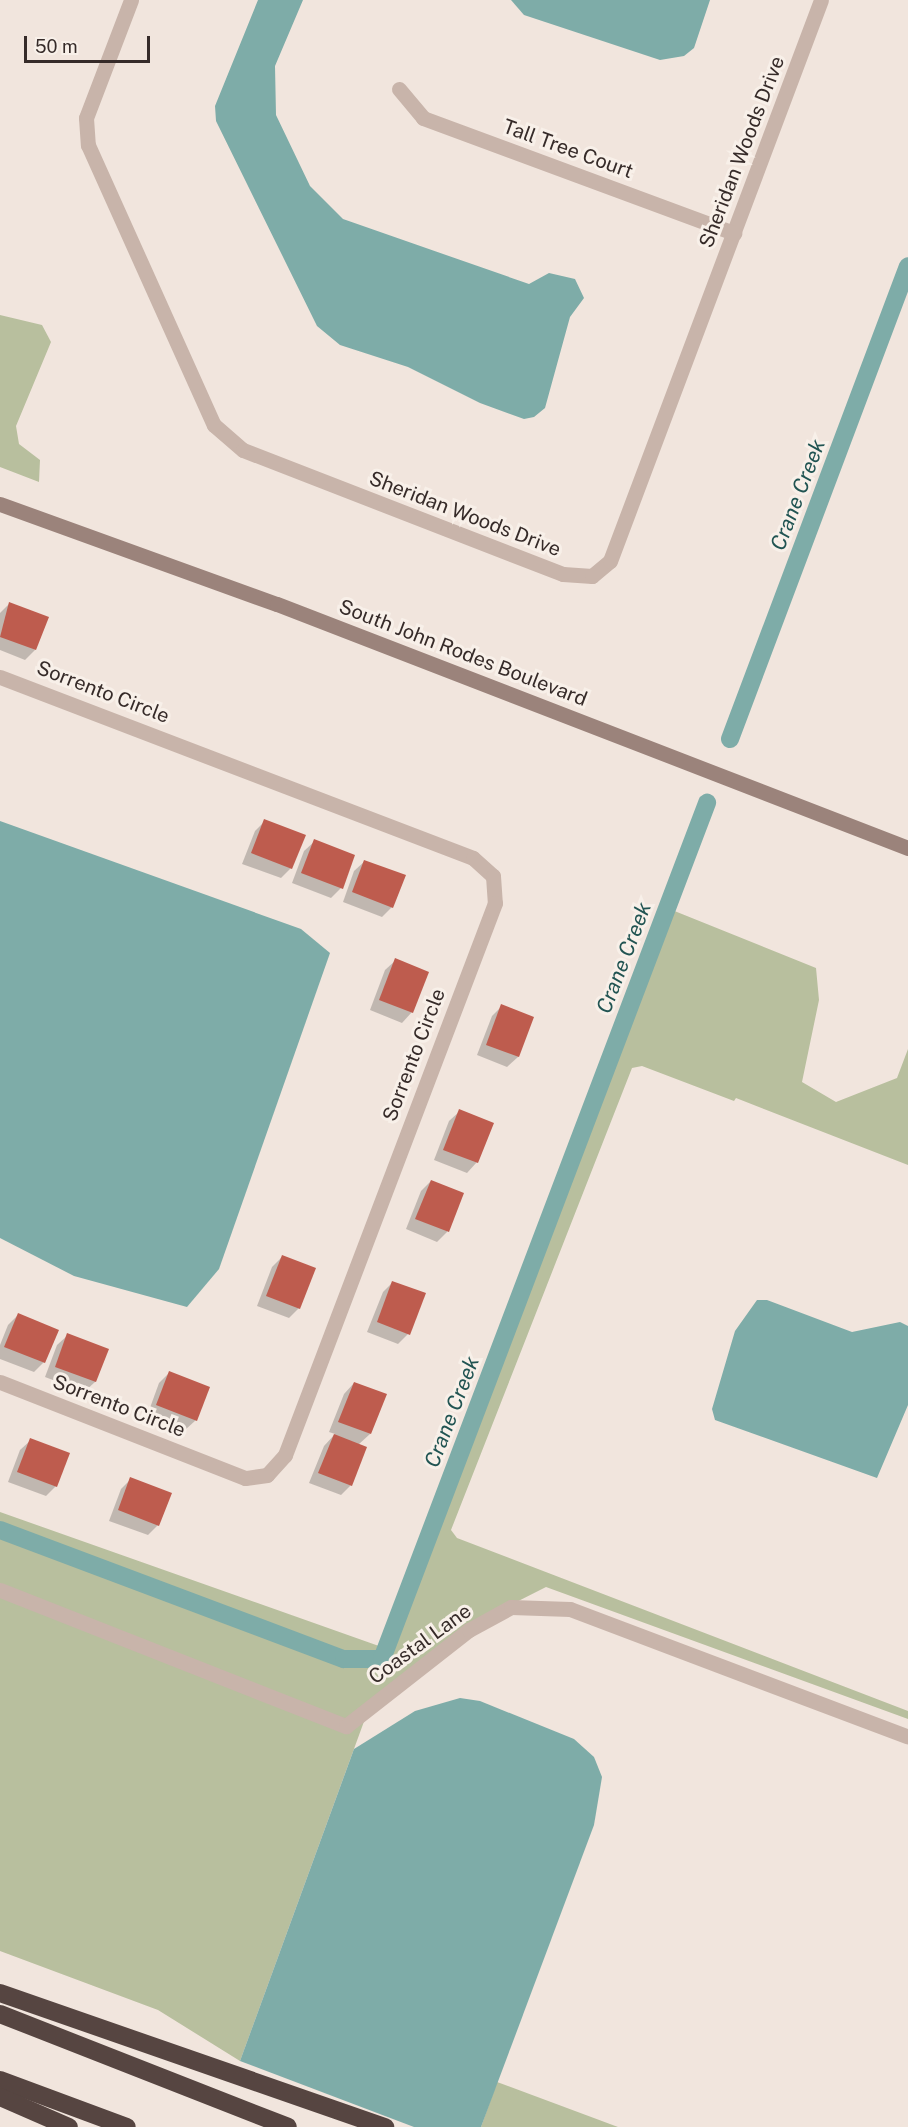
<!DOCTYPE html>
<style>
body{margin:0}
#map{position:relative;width:908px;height:2127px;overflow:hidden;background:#f1e5dd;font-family:"Public Sans",sans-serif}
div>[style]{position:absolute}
.green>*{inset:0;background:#b8bf9e}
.water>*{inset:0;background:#7eaca8}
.shadow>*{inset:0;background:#0003}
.canal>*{height:18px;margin:-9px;padding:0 9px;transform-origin:9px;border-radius:9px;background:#7eaca8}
.building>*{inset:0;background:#be5c4e}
.street>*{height:15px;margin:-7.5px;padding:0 7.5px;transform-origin:7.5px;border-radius:7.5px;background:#c8b4aa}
.secondary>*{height:15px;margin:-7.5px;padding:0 7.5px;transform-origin:7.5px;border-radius:7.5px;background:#9b837b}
.highway>*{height:18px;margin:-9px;padding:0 9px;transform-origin:9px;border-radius:9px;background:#564541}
span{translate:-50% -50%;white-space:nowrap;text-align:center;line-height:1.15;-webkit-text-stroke:6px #f8f0e9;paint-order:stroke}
.street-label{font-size:20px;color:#362b29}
.water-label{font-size:21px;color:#215452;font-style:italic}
.scale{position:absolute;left:24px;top:36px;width:126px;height:27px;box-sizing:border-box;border:3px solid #362b29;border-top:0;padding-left:8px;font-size:18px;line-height:21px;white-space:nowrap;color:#362b29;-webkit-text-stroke:4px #f8f0e9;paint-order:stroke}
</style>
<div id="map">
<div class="green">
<i style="clip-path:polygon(0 315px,42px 325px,51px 342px,16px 426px,19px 444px,40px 460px,39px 482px,0 467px)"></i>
<i style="clip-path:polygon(672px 910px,816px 968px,819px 1000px,802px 1082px,836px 1102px,897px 1078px,908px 1049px,908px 1165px,736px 1098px,734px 1101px,642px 1066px,632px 1068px,451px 1530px,457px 1538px,908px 1711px,908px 1719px,546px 1587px,465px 1628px,366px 1716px,240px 2061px,158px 2010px,0 1951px,0 1512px,393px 1651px,440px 1501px)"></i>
<i style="clip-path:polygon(497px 2082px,618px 2127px,481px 2127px)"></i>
</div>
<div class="water">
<i style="clip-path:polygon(258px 0,303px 0,275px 66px,276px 115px,310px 186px,343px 219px,529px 284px,549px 273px,575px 279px,584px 298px,570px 317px,545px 408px,534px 417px,524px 419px,480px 403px,408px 367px,340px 345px,317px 326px,216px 121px,215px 106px)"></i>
<i style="clip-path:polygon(511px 0,710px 0,694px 48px,684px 56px,660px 60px,524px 15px)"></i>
<i style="clip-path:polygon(0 821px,301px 929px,330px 953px,219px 1269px,187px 1307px,74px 1276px,0 1238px)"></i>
<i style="clip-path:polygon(757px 1300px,767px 1300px,852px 1332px,900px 1322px,908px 1326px,908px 1405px,877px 1478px,715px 1420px,712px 1409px,735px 1331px)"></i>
<i style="clip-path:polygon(460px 1698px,480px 1701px,574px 1739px,594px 1757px,602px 1777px,594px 1825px,481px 2127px,414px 2127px,240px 2061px,354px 1749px,415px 1711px)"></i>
</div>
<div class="shadow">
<i style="clip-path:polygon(9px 604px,35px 650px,25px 660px,0 650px,0 613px)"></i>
<i style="clip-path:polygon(265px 821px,291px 868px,281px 878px,242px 864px,255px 831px)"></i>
<i style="clip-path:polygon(315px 841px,341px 888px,331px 898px,292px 883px,304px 851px)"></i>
<i style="clip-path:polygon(365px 861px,392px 907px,382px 917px,343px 902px,354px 871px)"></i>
<i style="clip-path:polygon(396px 960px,412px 1012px,402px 1023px,370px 1010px,385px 970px)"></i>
<i style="clip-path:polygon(502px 1006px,532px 1018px,518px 1057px,507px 1067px,477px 1055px,492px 1016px)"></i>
<i style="clip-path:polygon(460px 1111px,477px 1162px,467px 1173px,434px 1160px,449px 1121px)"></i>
<i style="clip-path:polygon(431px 1181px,462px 1194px,447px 1232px,437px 1242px,406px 1229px,421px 1191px)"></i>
<i style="clip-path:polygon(282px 1257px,299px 1308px,289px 1318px,257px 1306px,272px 1267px)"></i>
<i style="clip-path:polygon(393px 1282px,408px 1334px,398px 1344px,367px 1332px,383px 1292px)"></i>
<i style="clip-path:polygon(18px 1315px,44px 1362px,34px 1372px,0 1359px,0 1345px,8px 1325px)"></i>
<i style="clip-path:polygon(68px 1335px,107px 1350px,95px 1382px,84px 1392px,45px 1377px,57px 1345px)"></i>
<i style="clip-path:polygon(169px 1373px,196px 1420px,185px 1430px,147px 1416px,159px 1383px)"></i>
<i style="clip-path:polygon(354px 1383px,370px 1434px,358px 1445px,351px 1485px,341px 1495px,309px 1483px,324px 1446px,335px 1434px,329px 1432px,344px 1394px)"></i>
<i style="clip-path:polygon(31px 1440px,56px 1486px,46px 1496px,8px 1482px,20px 1450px)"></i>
<i style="clip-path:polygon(131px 1479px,158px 1525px,148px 1535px,109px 1521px,121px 1489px)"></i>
</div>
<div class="canal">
<i style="left:730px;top:739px;width:505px;rotate:-69.38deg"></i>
<i style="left:0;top:1530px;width:367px;rotate:20.6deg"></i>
<i style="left:344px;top:1659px;width:38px"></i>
<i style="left:382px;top:1659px;width:916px;rotate:-69.21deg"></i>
</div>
<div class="building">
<i style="clip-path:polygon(9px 602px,49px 617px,36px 650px,0 637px)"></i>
<i style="clip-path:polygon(264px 819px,306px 835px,292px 869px,251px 853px)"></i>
<i style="clip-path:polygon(314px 839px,355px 855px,343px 889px,301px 873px)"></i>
<i style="clip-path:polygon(364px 860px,406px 875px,393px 908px,352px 892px)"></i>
<i style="clip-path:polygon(395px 958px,429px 972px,413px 1013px,379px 1000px)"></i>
<i style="clip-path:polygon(501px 1004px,534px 1017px,519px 1057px,486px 1045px)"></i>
<i style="clip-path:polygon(459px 1109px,494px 1123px,478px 1163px,443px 1150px)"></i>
<i style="clip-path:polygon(431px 1180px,464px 1193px,449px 1232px,415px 1219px)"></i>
<i style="clip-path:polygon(282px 1255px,316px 1268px,300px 1309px,266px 1296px)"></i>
<i style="clip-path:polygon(392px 1281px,426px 1293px,410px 1335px,377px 1322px)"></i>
<i style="clip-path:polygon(18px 1313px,59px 1330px,45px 1363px,4px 1347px)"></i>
<i style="clip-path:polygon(67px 1333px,109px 1349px,96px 1382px,55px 1367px)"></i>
<i style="clip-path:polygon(169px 1371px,210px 1387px,197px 1421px,156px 1405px)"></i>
<i style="clip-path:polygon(354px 1382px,387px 1394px,371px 1434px,338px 1422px)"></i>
<i style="clip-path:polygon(334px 1434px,367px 1447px,352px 1486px,318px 1473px)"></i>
<i style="clip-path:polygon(30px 1438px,70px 1453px,57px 1487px,17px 1472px)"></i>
<i style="clip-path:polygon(130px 1477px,172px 1493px,159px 1526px,118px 1510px)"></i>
</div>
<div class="street">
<i style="left:131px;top:0;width:126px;rotate:110.9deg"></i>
<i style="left:86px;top:118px;width:27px;rotate:86deg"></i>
<i style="left:88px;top:145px;width:307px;rotate:65.8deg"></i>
<i style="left:214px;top:425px;width:38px;rotate:41deg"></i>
<i style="left:243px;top:450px;width:343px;rotate:21.2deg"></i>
<i style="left:563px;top:574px;width:29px;rotate:4deg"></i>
<i style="left:592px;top:576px;width:23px;rotate:-40deg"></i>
<i style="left:610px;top:561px;width:599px;rotate:-69.39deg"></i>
<i style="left:399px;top:89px;width:38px;rotate:50deg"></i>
<i style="left:423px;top:118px;width:332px;rotate:20.3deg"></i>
<i style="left:0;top:677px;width:506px;rotate:20.94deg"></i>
<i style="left:473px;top:858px;width:27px;rotate:42deg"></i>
<i style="left:493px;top:876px;width:27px;rotate:86deg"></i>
<i style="left:495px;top:903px;width:591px;rotate:110.83deg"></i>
<i style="left:285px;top:1455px;width:27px;rotate:132deg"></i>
<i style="left:267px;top:1475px;width:22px;rotate:172deg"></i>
<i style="left:245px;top:1478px;width:263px;rotate:-158.6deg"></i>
<i style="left:0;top:1590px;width:372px;rotate:21.5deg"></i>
<i style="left:346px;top:1726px;width:156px;rotate:-38deg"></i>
<i style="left:469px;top:1630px;width:48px;rotate:-28.7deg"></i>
<i style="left:511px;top:1607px;width:59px;rotate:1.9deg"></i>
<i style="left:570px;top:1609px;width:361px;rotate:20.7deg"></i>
</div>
<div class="secondary">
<i style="left:0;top:504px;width:294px;rotate:19.9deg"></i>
<i style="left:277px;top:604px;width:677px;rotate:21.14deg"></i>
</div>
<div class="highway">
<i style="left:0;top:1993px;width:408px;rotate:19.2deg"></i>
<i style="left:0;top:2014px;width:309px;rotate:21.4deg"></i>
<i style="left:0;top:2080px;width:135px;rotate:20.3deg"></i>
<i style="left:0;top:2097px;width:75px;rotate:23.5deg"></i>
</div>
<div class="street-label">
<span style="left:568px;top:149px;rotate:20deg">Tall Tree Court</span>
<span style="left:742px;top:152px;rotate:-69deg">Sheridan Woods Drive</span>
<span style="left:465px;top:514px;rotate:21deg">Sheridan Woods Drive</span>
<span style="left:463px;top:653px;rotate:21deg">South John Rodes Boulevard</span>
<span style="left:103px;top:692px;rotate:21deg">Sorrento Circle</span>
<span style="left:414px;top:1055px;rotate:-69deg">Sorrento Circle</span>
<span style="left:119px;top:1406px;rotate:21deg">Sorrento Circle</span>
<span style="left:420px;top:1644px;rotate:-36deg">Coastal Lane</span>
</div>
<div class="water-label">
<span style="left:798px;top:495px;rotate:-69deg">Crane Creek</span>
<span style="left:624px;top:958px;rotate:-69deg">Crane Creek</span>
<span style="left:452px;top:1412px;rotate:-69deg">Crane Creek</span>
</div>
<div class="scale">50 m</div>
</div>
